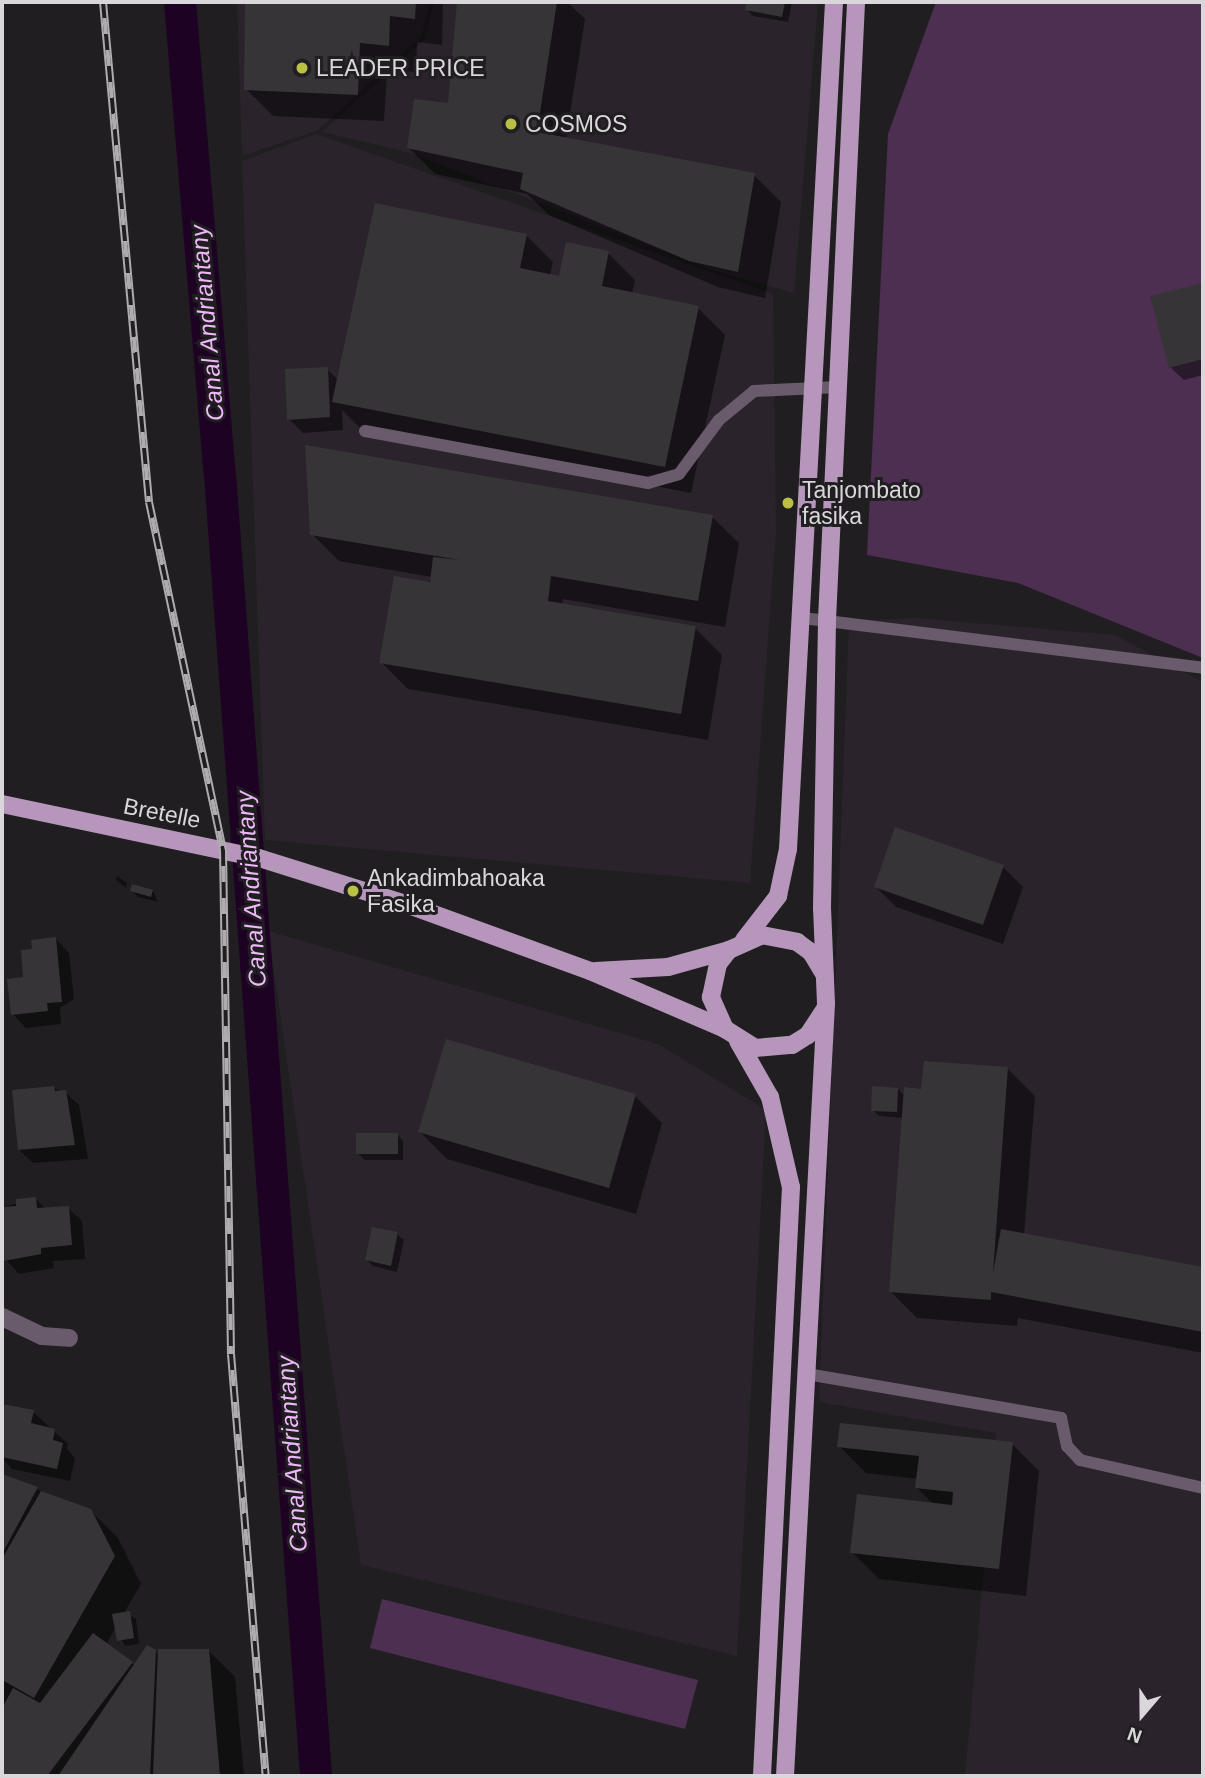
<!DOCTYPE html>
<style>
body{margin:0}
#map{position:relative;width:1205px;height:1778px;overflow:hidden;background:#201e21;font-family:Helvetica,sans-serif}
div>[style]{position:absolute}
.built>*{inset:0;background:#2a232b}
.green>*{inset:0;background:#4c2f51}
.shadow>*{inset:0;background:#0007}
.canal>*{height:32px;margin:-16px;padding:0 16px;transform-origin:16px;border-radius:16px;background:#1e0224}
.building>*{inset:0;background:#373437}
.lane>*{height:12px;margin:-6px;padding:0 6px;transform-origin:6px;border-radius:6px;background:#6a5b6c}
.street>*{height:18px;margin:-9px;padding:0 9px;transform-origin:9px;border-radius:9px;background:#6a5b6c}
.primary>*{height:18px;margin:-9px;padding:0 9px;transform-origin:9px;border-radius:9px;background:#b697bb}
.rail>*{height:8px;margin-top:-4px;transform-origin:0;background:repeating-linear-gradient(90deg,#201e21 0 16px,#aeacaf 0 32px);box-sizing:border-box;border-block:2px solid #aeacaf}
.dots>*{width:19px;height:19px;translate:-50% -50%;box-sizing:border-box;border:4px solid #201e21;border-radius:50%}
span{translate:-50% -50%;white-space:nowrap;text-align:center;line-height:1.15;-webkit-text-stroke:6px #201e21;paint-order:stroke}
.poi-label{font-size:23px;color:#d9d7da}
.left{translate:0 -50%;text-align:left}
.street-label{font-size:23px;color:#d9d7da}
.water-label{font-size:24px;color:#efb9f9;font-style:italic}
.frame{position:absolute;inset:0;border:4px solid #d9d7da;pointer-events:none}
.north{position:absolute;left:1107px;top:1680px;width:70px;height:70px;-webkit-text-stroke:5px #201e21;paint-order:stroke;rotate:200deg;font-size:19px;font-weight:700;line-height:28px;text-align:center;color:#d9d7da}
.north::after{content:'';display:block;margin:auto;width:24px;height:32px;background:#d9d7da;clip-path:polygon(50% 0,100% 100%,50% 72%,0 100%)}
</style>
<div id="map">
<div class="built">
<i style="clip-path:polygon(237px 2px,430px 2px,421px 37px,317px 131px,242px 156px)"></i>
<i style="clip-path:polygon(434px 2px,818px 2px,794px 293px,715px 271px,411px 153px,322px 132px,425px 39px)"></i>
<i style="clip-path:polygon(316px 134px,773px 294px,776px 531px,750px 883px,265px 840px,242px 161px)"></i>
<i style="clip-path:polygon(916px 618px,1115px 635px,1203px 682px,1203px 1776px,965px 1776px,996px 1433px,819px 1402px,849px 621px)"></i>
<i style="clip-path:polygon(268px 931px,658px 1044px,766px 1110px,737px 1656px,361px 1565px)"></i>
</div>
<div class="green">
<i style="clip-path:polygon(936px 2px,1203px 2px,1203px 658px,1018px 583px,867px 555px,888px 134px)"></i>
<i style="clip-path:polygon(382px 1599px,698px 1680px,685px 1729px,370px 1648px)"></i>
</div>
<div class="shadow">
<i style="clip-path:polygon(246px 2px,443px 2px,442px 45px,417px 42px,416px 72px,387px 70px,384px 121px,273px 116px,246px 89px)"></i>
<i style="clip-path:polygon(459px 2px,567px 2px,585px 19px,566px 139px,754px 175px,781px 202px,765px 298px,718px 287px,549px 215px,527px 194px,435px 174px,408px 147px,450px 105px)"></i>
<i style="clip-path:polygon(748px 2px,792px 2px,788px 22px,753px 16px,747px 10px)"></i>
<i style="clip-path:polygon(526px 235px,553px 262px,550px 276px,560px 278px,608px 253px,635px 280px,632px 294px,698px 308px,725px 335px,691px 493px,361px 429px,342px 410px,343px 430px,303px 433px,289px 419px,327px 369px,339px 381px)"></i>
<i style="clip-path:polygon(1202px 285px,1203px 375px,1184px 380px,1170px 367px)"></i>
<i style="clip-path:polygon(712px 517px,739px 543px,725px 627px,563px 599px,562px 606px,695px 628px,722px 655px,708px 740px,408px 689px,381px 662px,432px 577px,339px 561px,312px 534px)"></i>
<i style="clip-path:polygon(1003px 867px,1023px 887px,1003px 944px,896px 907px,876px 887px)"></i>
<i style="clip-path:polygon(117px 876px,127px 883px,126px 888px,116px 880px)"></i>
<i style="clip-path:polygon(132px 891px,153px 891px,158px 902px,138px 897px)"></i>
<i style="clip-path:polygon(56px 939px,69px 953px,74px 999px,60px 1008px,61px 1024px,26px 1028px,13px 1014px,34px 951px)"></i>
<i style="clip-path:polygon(1008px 1069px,1035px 1096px,1024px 1235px,1203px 1268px,1203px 1353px,1018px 1318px,1017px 1326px,917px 1318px,890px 1291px,903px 1118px,879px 1116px,873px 1110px,898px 1089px,905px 1096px)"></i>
<i style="clip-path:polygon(53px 1088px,65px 1092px,79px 1105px,88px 1159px,33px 1163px,19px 1150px)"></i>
<i style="clip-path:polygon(635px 1096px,662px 1123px,636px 1214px,447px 1159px,420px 1132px)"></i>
<i style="clip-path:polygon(397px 1134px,403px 1141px,403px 1160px,365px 1160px,358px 1154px)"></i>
<i style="clip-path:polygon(36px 1199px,46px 1209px,68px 1208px,82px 1221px,85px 1259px,53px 1261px,54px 1268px,19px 1274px,6px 1260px,2px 1207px)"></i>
<i style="clip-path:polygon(397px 1234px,404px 1240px,397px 1272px,373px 1266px,367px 1260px)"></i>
<i style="clip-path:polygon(2px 1405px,33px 1412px,68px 1444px,67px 1449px,75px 1458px,70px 1481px,12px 1469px,2px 1458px)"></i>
<i style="clip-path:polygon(1012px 1444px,1039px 1471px,1026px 1596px,879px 1579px,852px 1552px,934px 1505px,917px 1488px,918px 1479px,866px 1473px,839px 1446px)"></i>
<i style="clip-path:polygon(2px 1476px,90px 1510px,118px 1538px,141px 1584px,124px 1613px,136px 1619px,139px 1644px,125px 1646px,116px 1627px,106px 1645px,135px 1666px,155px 1651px,160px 1656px,208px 1650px,235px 1677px,244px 1776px,2px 1776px,2px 1712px,6px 1705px,2px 1702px)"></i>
</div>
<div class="canal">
<i style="left:180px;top:2px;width:474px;rotate:85.2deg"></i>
<i style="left:220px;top:474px;width:1306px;rotate:85.78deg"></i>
</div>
<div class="building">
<i style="clip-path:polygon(245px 2px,416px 2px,415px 19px,390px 16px,389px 46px,360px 43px,358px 95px,244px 90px)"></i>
<i style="clip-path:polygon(457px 2px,557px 2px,537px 132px,755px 173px,738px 272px,689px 261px,520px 189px,523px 173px,407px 148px,414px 99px,448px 103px)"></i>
<i style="clip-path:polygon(746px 2px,785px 2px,782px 17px,745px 10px)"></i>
<i style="clip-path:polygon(375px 203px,527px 234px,520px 268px,559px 276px,566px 242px,609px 251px,602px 286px,699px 306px,665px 467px,332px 402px)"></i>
<i style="clip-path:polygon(1203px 283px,1203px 359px,1169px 368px,1150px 296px)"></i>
<i style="clip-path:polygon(328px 367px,330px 417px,287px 420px,285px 369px)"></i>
<i style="clip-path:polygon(305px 445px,713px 515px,698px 601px,551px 576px,548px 601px,696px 626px,681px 714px,379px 663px,394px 576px,430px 582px,433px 557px,460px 560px,310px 535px)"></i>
<i style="clip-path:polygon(895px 827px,1004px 865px,983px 925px,874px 887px)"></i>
<i style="clip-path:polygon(132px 884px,153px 890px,151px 897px,130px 891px)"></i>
<i style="clip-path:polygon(56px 937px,62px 1002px,47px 1003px,48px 1011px,11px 1015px,7px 979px,23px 977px,21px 950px,32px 949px,31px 940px)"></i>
<i style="clip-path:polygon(446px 1039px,636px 1094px,609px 1188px,418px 1132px)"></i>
<i style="clip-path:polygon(924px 1061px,1008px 1067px,993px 1273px,1001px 1229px,1203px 1267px,1203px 1332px,991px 1292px,991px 1300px,889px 1292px,904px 1087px,921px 1089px)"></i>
<i style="clip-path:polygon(54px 1086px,55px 1091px,66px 1090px,75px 1145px,18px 1150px,12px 1090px)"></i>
<i style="clip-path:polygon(872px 1086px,898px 1088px,897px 1112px,871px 1111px)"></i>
<i style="clip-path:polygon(356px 1133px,398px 1133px,398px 1154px,356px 1154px)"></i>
<i style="clip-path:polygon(36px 1197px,37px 1208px,69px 1206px,72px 1245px,41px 1248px,41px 1254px,4px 1261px,2px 1207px,16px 1206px,16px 1199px)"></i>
<i style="clip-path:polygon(372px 1227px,398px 1232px,391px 1266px,365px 1260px)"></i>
<i style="clip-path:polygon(2px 1404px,34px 1410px,31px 1423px,55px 1429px,53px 1440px,63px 1443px,57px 1469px,2px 1457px)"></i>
<i style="clip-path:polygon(840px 1423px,1013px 1442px,999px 1569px,850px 1553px,857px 1494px,952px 1505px,953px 1492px,915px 1488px,919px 1456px,837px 1447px)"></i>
<i style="clip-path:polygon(2px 1474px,38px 1487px,2px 1554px)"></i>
<i style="clip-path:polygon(41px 1491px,91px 1509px,115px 1556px,34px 1698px,4px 1681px,2px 1685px,2px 1559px)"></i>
<i style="clip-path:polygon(130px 1611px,134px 1638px,117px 1641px,112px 1614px)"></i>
<i style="clip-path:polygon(93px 1633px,133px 1662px,47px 1776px,2px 1776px,2px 1708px,13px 1688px,40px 1703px)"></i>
<i style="clip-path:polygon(147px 1645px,156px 1650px,150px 1776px,58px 1776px)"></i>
<i style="clip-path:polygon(158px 1649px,209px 1649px,220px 1776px,153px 1776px)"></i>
</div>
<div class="lane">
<i style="left:365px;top:431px;width:288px;rotate:10.4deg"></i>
<i style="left:648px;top:483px;width:32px;rotate:-16deg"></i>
<i style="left:679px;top:474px;width:67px;rotate:-53.5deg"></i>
<i style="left:719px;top:420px;width:45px;rotate:-39.6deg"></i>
<i style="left:754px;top:391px;width:84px;rotate:-2.7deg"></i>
<i style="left:803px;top:618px;width:403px;rotate:7.1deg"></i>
<i style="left:807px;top:1374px;width:258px;rotate:9.8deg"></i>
<i style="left:1061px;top:1418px;width:29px;rotate:78deg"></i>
<i style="left:1067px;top:1446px;width:19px;rotate:47deg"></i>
<i style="left:1080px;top:1460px;width:126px;rotate:12.8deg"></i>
</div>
<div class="street">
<i style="left:2px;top:1317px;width:44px;rotate:25.4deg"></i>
<i style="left:42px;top:1336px;width:27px;rotate:4deg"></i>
</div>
<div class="primary">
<i style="left:2px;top:804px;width:263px;rotate:11.9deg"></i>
<i style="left:259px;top:858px;width:154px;rotate:17.4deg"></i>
<i style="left:406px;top:904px;width:196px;rotate:20deg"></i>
<i style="left:590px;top:971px;width:147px;rotate:23.2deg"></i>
<i style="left:725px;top:1029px;width:36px;rotate:32deg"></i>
<i style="left:755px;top:1048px;width:37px;rotate:-5deg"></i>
<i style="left:792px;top:1045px;width:19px;rotate:-32deg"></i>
<i style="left:808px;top:1035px;width:30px;rotate:-57deg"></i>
<i style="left:744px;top:940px;width:56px;rotate:-52.3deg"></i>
<i style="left:778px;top:896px;width:48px;rotate:-78deg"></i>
<i style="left:788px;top:849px;width:848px;rotate:-86.89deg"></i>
<i style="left:596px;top:971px;width:72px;rotate:-3.2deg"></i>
<i style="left:668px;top:967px;width:63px;rotate:-15.6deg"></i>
<i style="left:729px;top:950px;width:36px;rotate:-24deg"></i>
<i style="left:762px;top:935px;width:36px;rotate:11deg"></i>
<i style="left:797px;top:942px;width:17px;rotate:36deg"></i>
<i style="left:811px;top:952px;width:26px;rotate:59deg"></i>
<i style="left:725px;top:1029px;width:35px;rotate:-114deg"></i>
<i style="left:711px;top:997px;width:34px;rotate:-78deg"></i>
<i style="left:718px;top:964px;width:18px;rotate:-52deg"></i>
<i style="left:738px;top:1041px;width:64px;rotate:60.3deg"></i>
<i style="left:770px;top:1097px;width:92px;rotate:76.9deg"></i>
<i style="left:791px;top:1187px;width:590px;rotate:92.82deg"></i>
<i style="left:785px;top:1776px;width:774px;rotate:-86.96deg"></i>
<i style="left:826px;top:1003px;width:95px;rotate:-92.4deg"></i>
<i style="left:822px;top:908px;width:288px;rotate:-89deg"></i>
<i style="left:827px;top:620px;width:619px;rotate:-87.31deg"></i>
</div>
<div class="rail">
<i style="left:103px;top:2px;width:502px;rotate:84.74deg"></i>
<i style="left:149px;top:502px;width:356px;rotate:78deg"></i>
<i style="left:223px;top:850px;width:504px;rotate:89.09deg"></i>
<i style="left:231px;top:1354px;width:423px;rotate:85.3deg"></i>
</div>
<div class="dots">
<i style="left:302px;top:68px;background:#bbc045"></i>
<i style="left:511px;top:124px;background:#bbc045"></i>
<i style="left:788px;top:503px;background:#bbc045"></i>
<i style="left:353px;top:891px;background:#bbc045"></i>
</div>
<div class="poi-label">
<span class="left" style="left:316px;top:68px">LEADER PRICE</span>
<span class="left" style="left:525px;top:124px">COSMOS</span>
<span class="left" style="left:802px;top:503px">Tanjombato<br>fasika</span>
<span class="left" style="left:367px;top:891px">Ankadimbahoaka<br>Fasika</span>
</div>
<div class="street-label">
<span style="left:162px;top:813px;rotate:11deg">Bretelle</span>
</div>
<div class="water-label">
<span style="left:207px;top:323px;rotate:-95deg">Canal Andriantany</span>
<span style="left:251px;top:889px;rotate:-94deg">Canal Andriantany</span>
<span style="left:292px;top:1454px;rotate:-94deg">Canal Andriantany</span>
</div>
<div class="frame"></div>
<div class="north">N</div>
</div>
